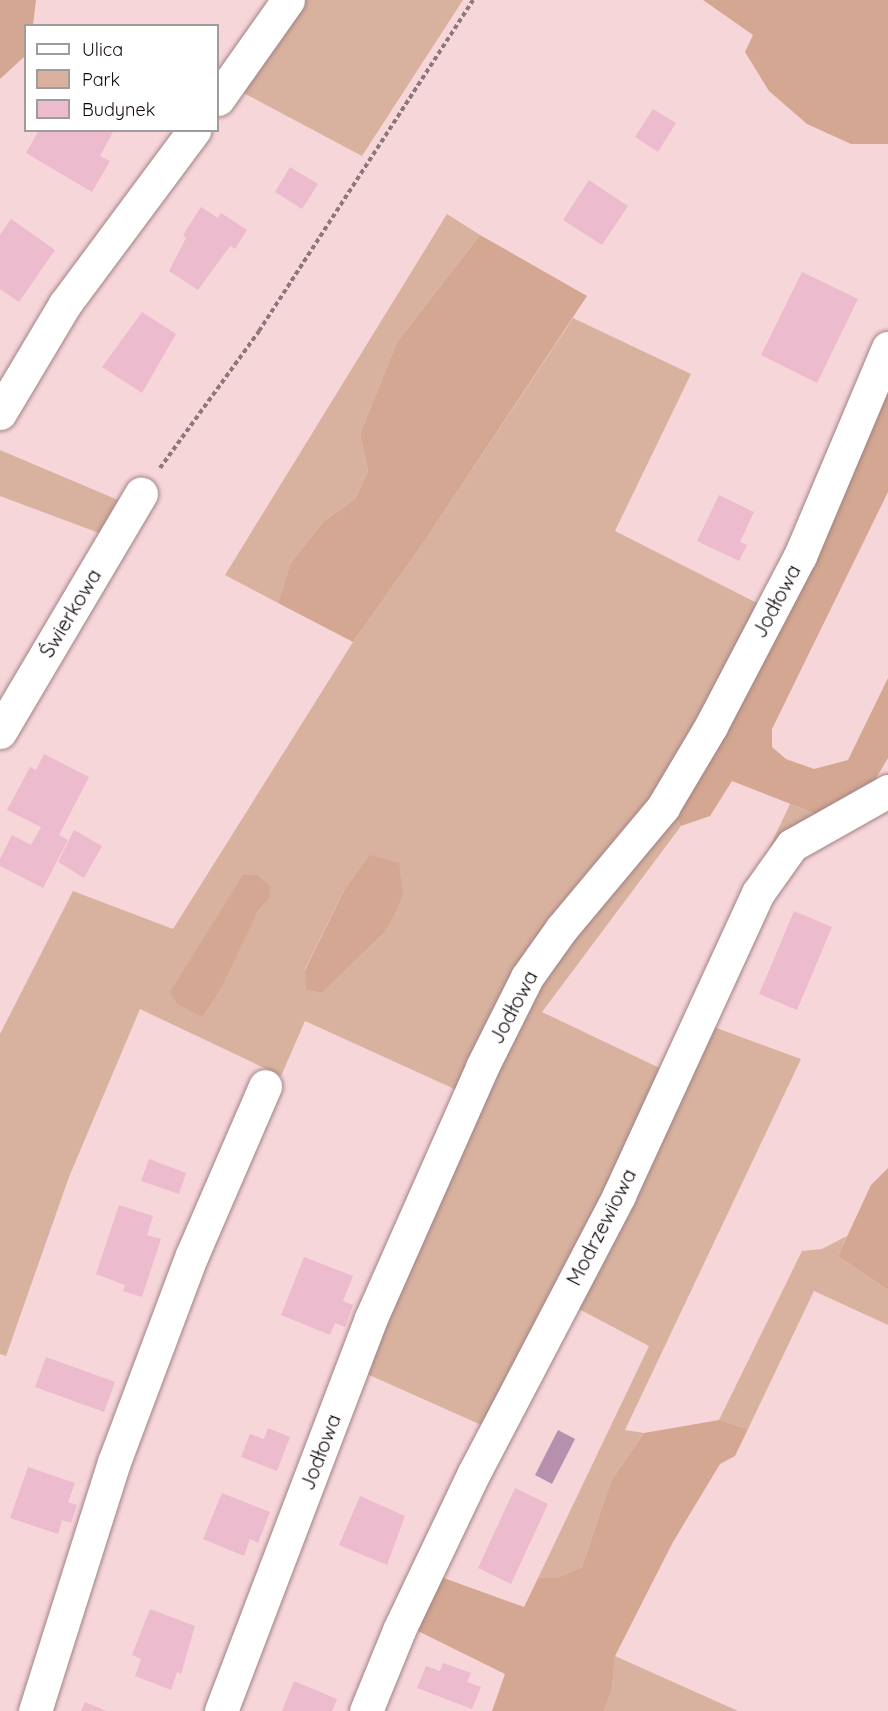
<!DOCTYPE html>
<meta charset="utf-8">
<style>
body{margin:0}
#map{position:relative;width:888px;height:1711px;overflow:hidden;background:#f7d6d9;font-family:Quicksand,sans-serif}
div>[style]{position:absolute}
.green>*{inset:0;background:#d8b29f}
.forest>*{inset:0;background:#d3a791}
.water>*{inset:0;background:#b790ad}
.building>*{inset:0;background:#ecbbcd}
.path>*{height:4px;margin-top:-2px;transform-origin:0;background:repeating-linear-gradient(90deg,#8e7779 0 4.5px,transparent 0 7.5px)}
.roads{filter:drop-shadow(0 0 2px #a18285) drop-shadow(0 0 2px #a18285)}
.minor>*{height:33px;margin:-16.5px;padding:0 16.5px;transform-origin:16.5px;border-radius:16.5px;background:#fff}
span{translate:-50% -50%;white-space:nowrap;text-align:center;line-height:1.15;-webkit-text-stroke:5px #fff;paint-order:stroke}
.street-label{font-size:20px;color:#120809}
.legend{position:absolute;left:24px;top:24px;width:195px;height:108px;box-sizing:border-box;background:#fff;border:2px solid #a09c9d;margin:0;padding:8px 10px;list-style:none;font-size:18px;color:#120809}
.legend li{display:flex;align-items:center;gap:12px;height:30px}
.legend b{width:30px;border:2px solid #a09c9d}
</style>
<div id="map">
<div class="green">
<i style="clip-path:polygon(301px 0,463px 0,362px 156px,238px 90px)"></i>
<i style="clip-path:polygon(447px 214px,480px 235px,397px 342px,360px 434px,368px 471px,355px 499px,323px 522px,290px 564px,278px 603px,225px 575px)"></i>
<i style="clip-path:polygon(evenodd,573px 318px,691px 374px,615px 531px,765px 607px,677px 770px,461px 1092px,305px 1021px,281px 1076px,140px 1009px,69px 1177px,6px 1356px,0 1354px,0 1034px,73px 891px,173px 929px,353px 642px,424px 542px,573px 318px,370px 856px,384px 933px,322px 993px,307px 990px,305px 969px,346px 887px,370px 856px,573px 318px,257px 875px,269px 899px,258px 911px,241px 944px,257px 875px)"></i>
<i style="clip-path:polygon(0 450px,118px 500px,99px 533px,0 496px)"></i>
<i style="clip-path:polygon(790px 804px,816px 814px,758px 872px)"></i>
<i style="clip-path:polygon(670px 810px,681px 826px,542px 1012px,668px 1072px,488px 1428px,358px 1370px,526px 998px)"></i>
<i style="clip-path:polygon(711px 1026px,801px 1059px,625px 1430px,644px 1433px,611px 1481px,582px 1567px,556px 1578px,538px 1578px,649px 1346px,575px 1307px)"></i>
<i style="clip-path:polygon(847px 1236px,838px 1256px,888px 1290px,888px 1325px,814px 1291px,748px 1429px,719px 1420px,802px 1251px,822px 1249px)"></i>
<i style="clip-path:polygon(615px 1656px,738px 1711px,604px 1711px,612px 1689px)"></i>
</div>
<div class="forest">
<i style="clip-path:polygon(0 0,36px 0,33px 25px,26px 26px,25px 56px,0 79px)"></i>
<i style="clip-path:polygon(703px 0,888px 0,888px 144px,851px 144px,807px 124px,769px 91px,745px 52px,753px 35px)"></i>
<i style="clip-path:polygon(480px 235px,587px 296px,424px 542px,353px 642px,278px 603px,290px 564px,323px 522px,355px 499px,368px 471px,360px 434px,397px 342px)"></i>
<i style="clip-path:polygon(888px 374px,888px 492px,772px 729px,772px 747px,786px 759px,814px 769px,848px 760px,888px 678px,888px 758px,872px 785px,816px 814px,732px 781px,710px 816px,681px 826px,670px 810px)"></i>
<i style="clip-path:polygon(370px 855px,399px 863px,403px 895px,394px 915px,384px 933px,322px 993px,306px 990px,305px 970px,346px 887px)"></i>
<i style="clip-path:polygon(243px 875px,257px 875px,270px 886px,269px 899px,258px 911px,220px 990px,202px 1017px,177px 1004px,170px 992px)"></i>
<i style="clip-path:polygon(888px 1168px,888px 1290px,838px 1256px,871px 1185px)"></i>
<i style="clip-path:polygon(719px 1420px,748px 1429px,735px 1456px,720px 1464px,673px 1542px,615px 1656px,612px 1689px,604px 1711px,492px 1711px,505px 1674px,416px 1630px,441px 1577px,524px 1607px,538px 1578px,556px 1578px,582px 1567px,611px 1481px,644px 1433px)"></i>
</div>
<div class="water">
<i style="clip-path:polygon(558px 1430px,575px 1439px,552px 1484px,535px 1475px)"></i>
</div>
<div class="building">
<i style="clip-path:polygon(653px 109px,676px 123px,658px 152px,635px 137px)"></i>
<i style="clip-path:polygon(39px 130px,114px 130px,100px 156px,110px 161px,92px 192px,26px 153px)"></i>
<i style="clip-path:polygon(290px 167px,318px 184px,302px 209px,275px 192px)"></i>
<i style="clip-path:polygon(589px 180px,628px 206px,602px 245px,563px 220px)"></i>
<i style="clip-path:polygon(201px 207px,218px 218px,221px 213px,247px 230px,235px 249px,230px 246px,198px 290px,169px 271px,186px 238px,183px 235px)"></i>
<i style="clip-path:polygon(11px 219px,55px 250px,19px 302px,0 289px,0 235px)"></i>
<i style="clip-path:polygon(802px 272px,858px 299px,817px 383px,761px 355px)"></i>
<i style="clip-path:polygon(142px 312px,176px 334px,142px 393px,102px 367px)"></i>
<i style="clip-path:polygon(719px 495px,754px 512px,740px 542px,747px 545px,739px 561px,697px 541px)"></i>
<i style="clip-path:polygon(44px 754px,89px 777px,59px 835px,68px 840px,43px 888px,0 866px,0 859px,12px 835px,31px 845px,41px 827px,7px 810px,30px 767px,36px 770px)"></i>
<i style="clip-path:polygon(74px 830px,102px 846px,84px 878px,58px 862px)"></i>
<i style="clip-path:polygon(794px 911px,832px 927px,797px 1010px,759px 994px)"></i>
<i style="clip-path:polygon(149px 1159px,186px 1173px,179px 1194px,141px 1181px)"></i>
<i style="clip-path:polygon(119px 1205px,153px 1216px,147px 1235px,161px 1239px,142px 1297px,123px 1291px,125px 1285px,96px 1274px)"></i>
<i style="clip-path:polygon(304px 1257px,353px 1276px,343px 1301px,353px 1305px,345px 1327px,335px 1323px,330px 1335px,281px 1315px)"></i>
<i style="clip-path:polygon(46px 1357px,115px 1382px,104px 1412px,35px 1387px)"></i>
<i style="clip-path:polygon(268px 1428px,290px 1437px,277px 1471px,241px 1457px,250px 1434px,264px 1439px)"></i>
<i style="clip-path:polygon(28px 1467px,75px 1483px,68px 1502px,77px 1505px,71px 1523px,62px 1520px,58px 1534px,10px 1518px)"></i>
<i style="clip-path:polygon(515px 1488px,548px 1504px,511px 1584px,478px 1568px)"></i>
<i style="clip-path:polygon(222px 1493px,270px 1512px,258px 1543px,250px 1539px,244px 1556px,203px 1539px)"></i>
<i style="clip-path:polygon(360px 1496px,405px 1516px,387px 1565px,339px 1545px)"></i>
<i style="clip-path:polygon(150px 1609px,195px 1626px,181px 1674px,177px 1672px,171px 1690px,135px 1676px,141px 1659px,132px 1655px)"></i>
<i style="clip-path:polygon(443px 1663px,471px 1673px,467px 1682px,481px 1687px,472px 1709px,417px 1688px,426px 1666px,440px 1671px)"></i>
<i style="clip-path:polygon(294px 1681px,337px 1699px,332px 1711px,282px 1711px)"></i>
<i style="clip-path:polygon(85px 1702px,106px 1711px,81px 1711px)"></i>
</div>
<div class="path">
<i style="left:160px;top:468px;width:169px;rotate:-54.1deg"></i>
<i style="left:259px;top:331px;width:394px;rotate:-57.1deg"></i>
</div>
<div class="roads">
<div class="minor">
<i style="left:218px;top:99px;width:121px;rotate:-54.7deg"></i>
<i style="left:0;top:413px;width:127px;rotate:-59.2deg"></i>
<i style="left:65px;top:304px;width:217px;rotate:-53.4deg"></i>
<i style="left:0;top:732px;width:277px;rotate:-59.4deg"></i>
<i style="left:35px;top:1711px;width:261px;rotate:-72.4deg"></i>
<i style="left:114px;top:1462px;width:221px;rotate:-69.4deg"></i>
<i style="left:192px;top:1255px;width:184px;rotate:-66.6deg"></i>
<i style="left:221px;top:1711px;width:421px;rotate:-69.1deg"></i>
<i style="left:371px;top:1318px;width:274px;rotate:-66.1deg"></i>
<i style="left:482px;top:1067px;width:101px;rotate:-63.4deg"></i>
<i style="left:527px;top:977px;width:60px;rotate:-54.5deg"></i>
<i style="left:562px;top:928px;width:158px;rotate:-50.1deg"></i>
<i style="left:663px;top:807px;width:94px;rotate:-59.3deg"></i>
<i style="left:711px;top:726px;width:192px;rotate:-62.4deg"></i>
<i style="left:800px;top:556px;width:226px;rotate:-67.1deg"></i>
<i style="left:366px;top:1711px;width:87px;rotate:-67.8deg"></i>
<i style="left:399px;top:1630px;width:176px;rotate:-64.5deg"></i>
<i style="left:475px;top:1471px;width:311px;rotate:-62.4deg"></i>
<i style="left:619px;top:1195px;width:332px;rotate:-65.3deg"></i>
<i style="left:758px;top:893px;width:59px;rotate:-54.7deg"></i>
<i style="left:792px;top:845px;width:110px;rotate:-29.4deg"></i>
</div>
</div>
<div class="street-label">
<span style="left:776px;top:601px;rotate:-62deg">Jodłowa</span>
<span style="left:70px;top:613px;rotate:-59deg">Świerkowa</span>
<span style="left:513px;top:1007px;rotate:-62deg">Jodłowa</span>
<span style="left:601px;top:1227px;rotate:-63deg">Modrzewiowa</span>
<span style="left:320px;top:1452px;rotate:-69deg">Jodłowa</span>
</div>
<ul class="legend">
<li><b style="height:8px;background:#fff"></b>Ulica</li>
<li><b style="height:16px;background:#d8b29f"></b>Park</li>
<li><b style="height:16px;background:#ecbbcd"></b>Budynek</li>
</ul>
</div>
